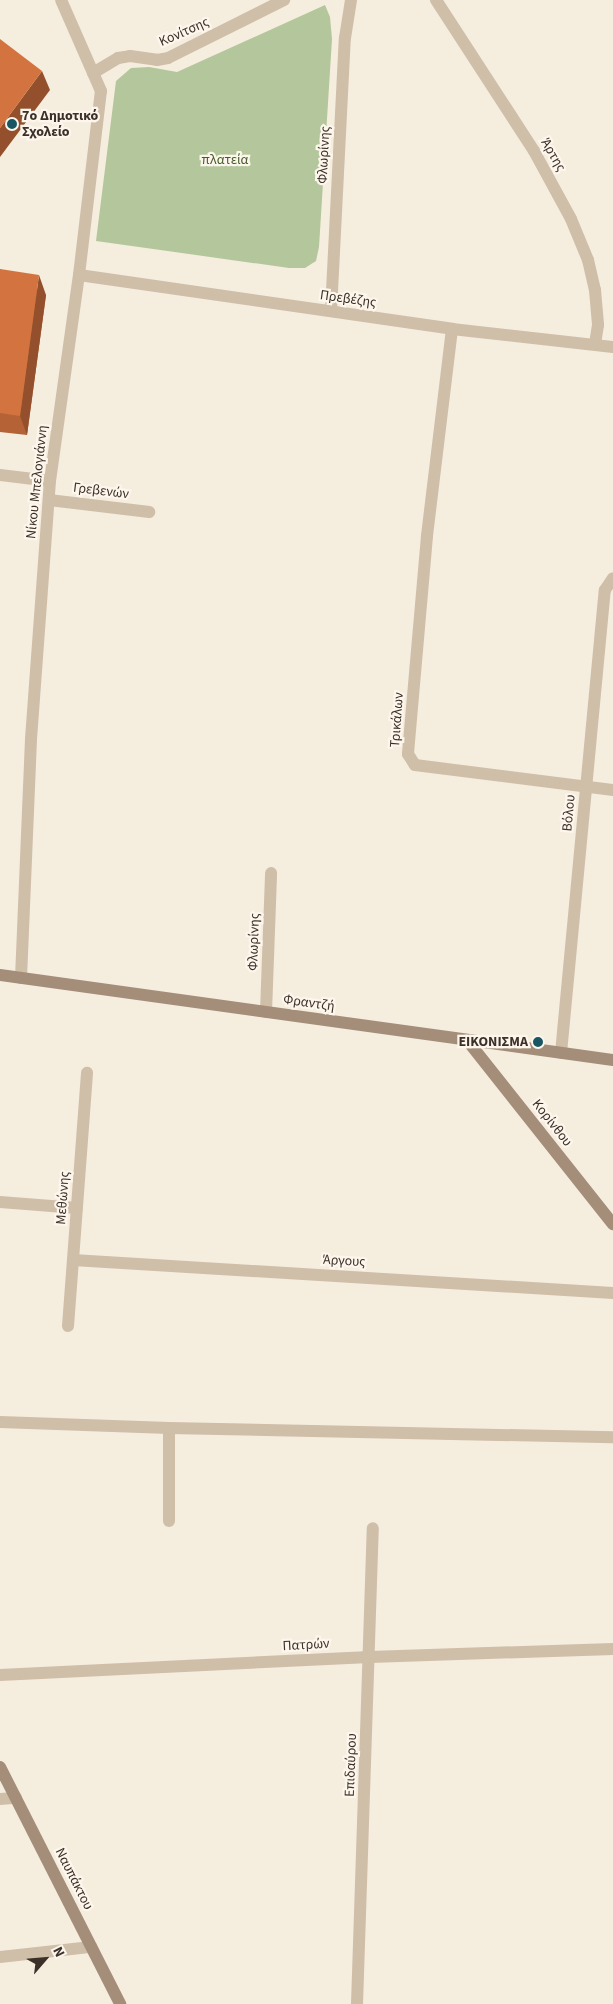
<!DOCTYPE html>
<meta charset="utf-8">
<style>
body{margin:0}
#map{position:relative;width:613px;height:2004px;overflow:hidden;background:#f5edde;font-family:"Source Sans 3",sans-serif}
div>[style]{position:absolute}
.green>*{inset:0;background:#b4c79c}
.lane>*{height:12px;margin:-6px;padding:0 6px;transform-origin:6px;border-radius:6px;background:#cfbea8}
.street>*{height:12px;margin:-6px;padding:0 6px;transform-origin:6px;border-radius:6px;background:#cfbea8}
.secondary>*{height:12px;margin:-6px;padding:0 6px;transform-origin:6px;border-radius:6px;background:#a48d79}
.wall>*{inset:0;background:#b56336}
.shaded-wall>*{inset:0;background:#94502c}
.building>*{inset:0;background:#d3733f}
.dots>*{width:14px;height:14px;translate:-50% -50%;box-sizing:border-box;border:2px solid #fcf6ec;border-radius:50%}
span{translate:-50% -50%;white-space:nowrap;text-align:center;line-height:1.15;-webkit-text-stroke:4.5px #fcf6ec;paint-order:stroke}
.street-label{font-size:14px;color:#3c3129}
.poi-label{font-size:14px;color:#3c3129;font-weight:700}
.left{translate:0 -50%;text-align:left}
.right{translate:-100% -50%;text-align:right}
.park-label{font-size:14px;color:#455d2a}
.north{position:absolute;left:20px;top:1934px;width:50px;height:50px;-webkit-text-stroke:4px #fcf6ec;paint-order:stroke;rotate:63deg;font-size:14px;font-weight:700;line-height:20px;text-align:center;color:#3c3129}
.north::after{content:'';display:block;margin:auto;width:18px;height:22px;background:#3c3129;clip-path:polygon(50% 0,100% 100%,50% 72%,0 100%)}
</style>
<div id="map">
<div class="green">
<i style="clip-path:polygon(325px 5px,330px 17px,332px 39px,319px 247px,316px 261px,305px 268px,289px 268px,96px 241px,116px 81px,131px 68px,149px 67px,177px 72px)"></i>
</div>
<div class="lane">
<i style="left:49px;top:500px;width:101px;rotate:6.8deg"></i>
<i style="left:605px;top:590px;width:14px;rotate:-56deg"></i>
<i style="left:169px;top:1428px;width:93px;rotate:90deg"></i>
</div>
<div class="street">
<i style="left:436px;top:0;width:180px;rotate:57deg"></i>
<i style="left:534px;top:151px;width:77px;rotate:61.4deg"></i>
<i style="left:571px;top:219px;width:44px;rotate:67.5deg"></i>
<i style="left:588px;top:260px;width:31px;rotate:77deg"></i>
<i style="left:595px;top:290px;width:35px;rotate:85deg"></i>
<i style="left:598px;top:325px;width:19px;rotate:99deg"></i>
<i style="left:93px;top:73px;width:29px;rotate:-31deg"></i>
<i style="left:118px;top:58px;width:12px;rotate:-9deg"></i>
<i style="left:130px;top:56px;width:27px;rotate:8deg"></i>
<i style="left:157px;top:60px;width:11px;rotate:-10deg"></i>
<i style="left:168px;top:58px;width:130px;rotate:-26.6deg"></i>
<i style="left:79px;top:275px;width:377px;rotate:8.2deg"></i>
<i style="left:452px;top:329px;width:162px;rotate:6.4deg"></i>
<i style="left:331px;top:311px;width:273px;rotate:-87.1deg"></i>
<i style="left:345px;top:38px;width:38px;rotate:-81deg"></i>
<i style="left:452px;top:329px;width:209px;rotate:96.9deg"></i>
<i style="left:427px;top:536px;width:219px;rotate:95deg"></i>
<i style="left:408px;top:754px;width:13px;rotate:58deg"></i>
<i style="left:415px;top:765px;width:200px;rotate:7.2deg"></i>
<i style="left:0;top:475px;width:50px;rotate:6.8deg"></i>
<i style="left:21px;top:978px;width:239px;rotate:-87.6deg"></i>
<i style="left:31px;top:739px;width:259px;rotate:-85.8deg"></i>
<i style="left:50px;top:481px;width:208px;rotate:-82deg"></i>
<i style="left:79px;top:275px;width:185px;rotate:-83.2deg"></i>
<i style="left:101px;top:91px;width:99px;rotate:-113.7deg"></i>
<i style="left:266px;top:1012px;width:139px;rotate:-87.9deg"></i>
<i style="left:561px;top:1053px;width:465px;rotate:-84.6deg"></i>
<i style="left:0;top:1202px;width:77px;rotate:4.5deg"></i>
<i style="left:73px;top:1260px;width:541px;rotate:3.5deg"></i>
<i style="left:68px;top:1326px;width:254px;rotate:-85.7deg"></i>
<i style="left:0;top:1422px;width:169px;rotate:2deg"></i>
<i style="left:169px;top:1428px;width:444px;rotate:1.2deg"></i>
<i style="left:0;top:1675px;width:370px;rotate:-2.8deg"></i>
<i style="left:370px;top:1657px;width:243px;rotate:-1.9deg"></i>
<i style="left:0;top:1799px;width:16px;rotate:-4deg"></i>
<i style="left:0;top:1957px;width:92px;rotate:-6.3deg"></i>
<i style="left:357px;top:2004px;width:476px;rotate:-88.1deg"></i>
</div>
<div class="secondary">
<i style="left:0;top:975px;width:619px;rotate:7.89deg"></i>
<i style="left:467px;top:1040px;width:235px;rotate:51.6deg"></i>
<i style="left:0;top:1767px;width:266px;rotate:63.1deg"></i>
</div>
<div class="wall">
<i style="clip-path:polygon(0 269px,46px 295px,27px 435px,0 432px)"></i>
</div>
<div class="shaded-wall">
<i style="clip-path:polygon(42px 71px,50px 90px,0 157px,0 128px)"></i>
<i style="clip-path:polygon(39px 275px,46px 295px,27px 435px,20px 416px)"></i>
</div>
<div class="building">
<i style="clip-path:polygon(0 39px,42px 71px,0 128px)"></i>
<i style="clip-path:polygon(0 269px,39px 275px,20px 416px,0 413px)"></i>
</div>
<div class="dots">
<i style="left:12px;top:124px;background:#195663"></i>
<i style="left:538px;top:1042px;background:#195663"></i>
</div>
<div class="street-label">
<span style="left:184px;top:32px;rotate:-24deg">Κονίτσης</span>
<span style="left:324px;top:155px;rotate:-87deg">Φλωρίνης</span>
<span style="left:553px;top:155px;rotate:60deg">Άρτης</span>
<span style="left:348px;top:299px;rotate:8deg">Πρεβέζης</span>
<span style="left:37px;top:482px;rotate:-84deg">Νίκου Μπελογιάννη</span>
<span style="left:101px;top:491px;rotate:7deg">Γρεβενών</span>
<span style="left:397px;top:720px;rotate:-86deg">Τρικάλων</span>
<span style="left:569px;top:813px;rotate:-85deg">Βόλου</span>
<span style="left:254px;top:942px;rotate:-88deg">Φλωρίνης</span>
<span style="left:309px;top:1003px;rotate:8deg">Φραντζή</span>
<span style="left:552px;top:1123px;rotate:52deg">Κορίνθου</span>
<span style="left:63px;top:1198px;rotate:-86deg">Μεθώνης</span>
<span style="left:344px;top:1261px;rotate:3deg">Άργους</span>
<span style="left:306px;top:1645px;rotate:-3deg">Πατρών</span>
<span style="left:351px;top:1765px;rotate:-88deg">Επιδαύρου</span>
<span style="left:74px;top:1879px;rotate:63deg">Ναυπάκτου</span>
</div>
<div class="poi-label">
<span class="left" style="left:22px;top:124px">7ο Δημοτικό<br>Σχολείο</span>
<span class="right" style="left:528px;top:1042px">ΕΙΚΟΝΙΣΜΑ</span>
</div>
<div class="park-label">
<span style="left:225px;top:160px">πλατεία</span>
</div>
<div class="north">N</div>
</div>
